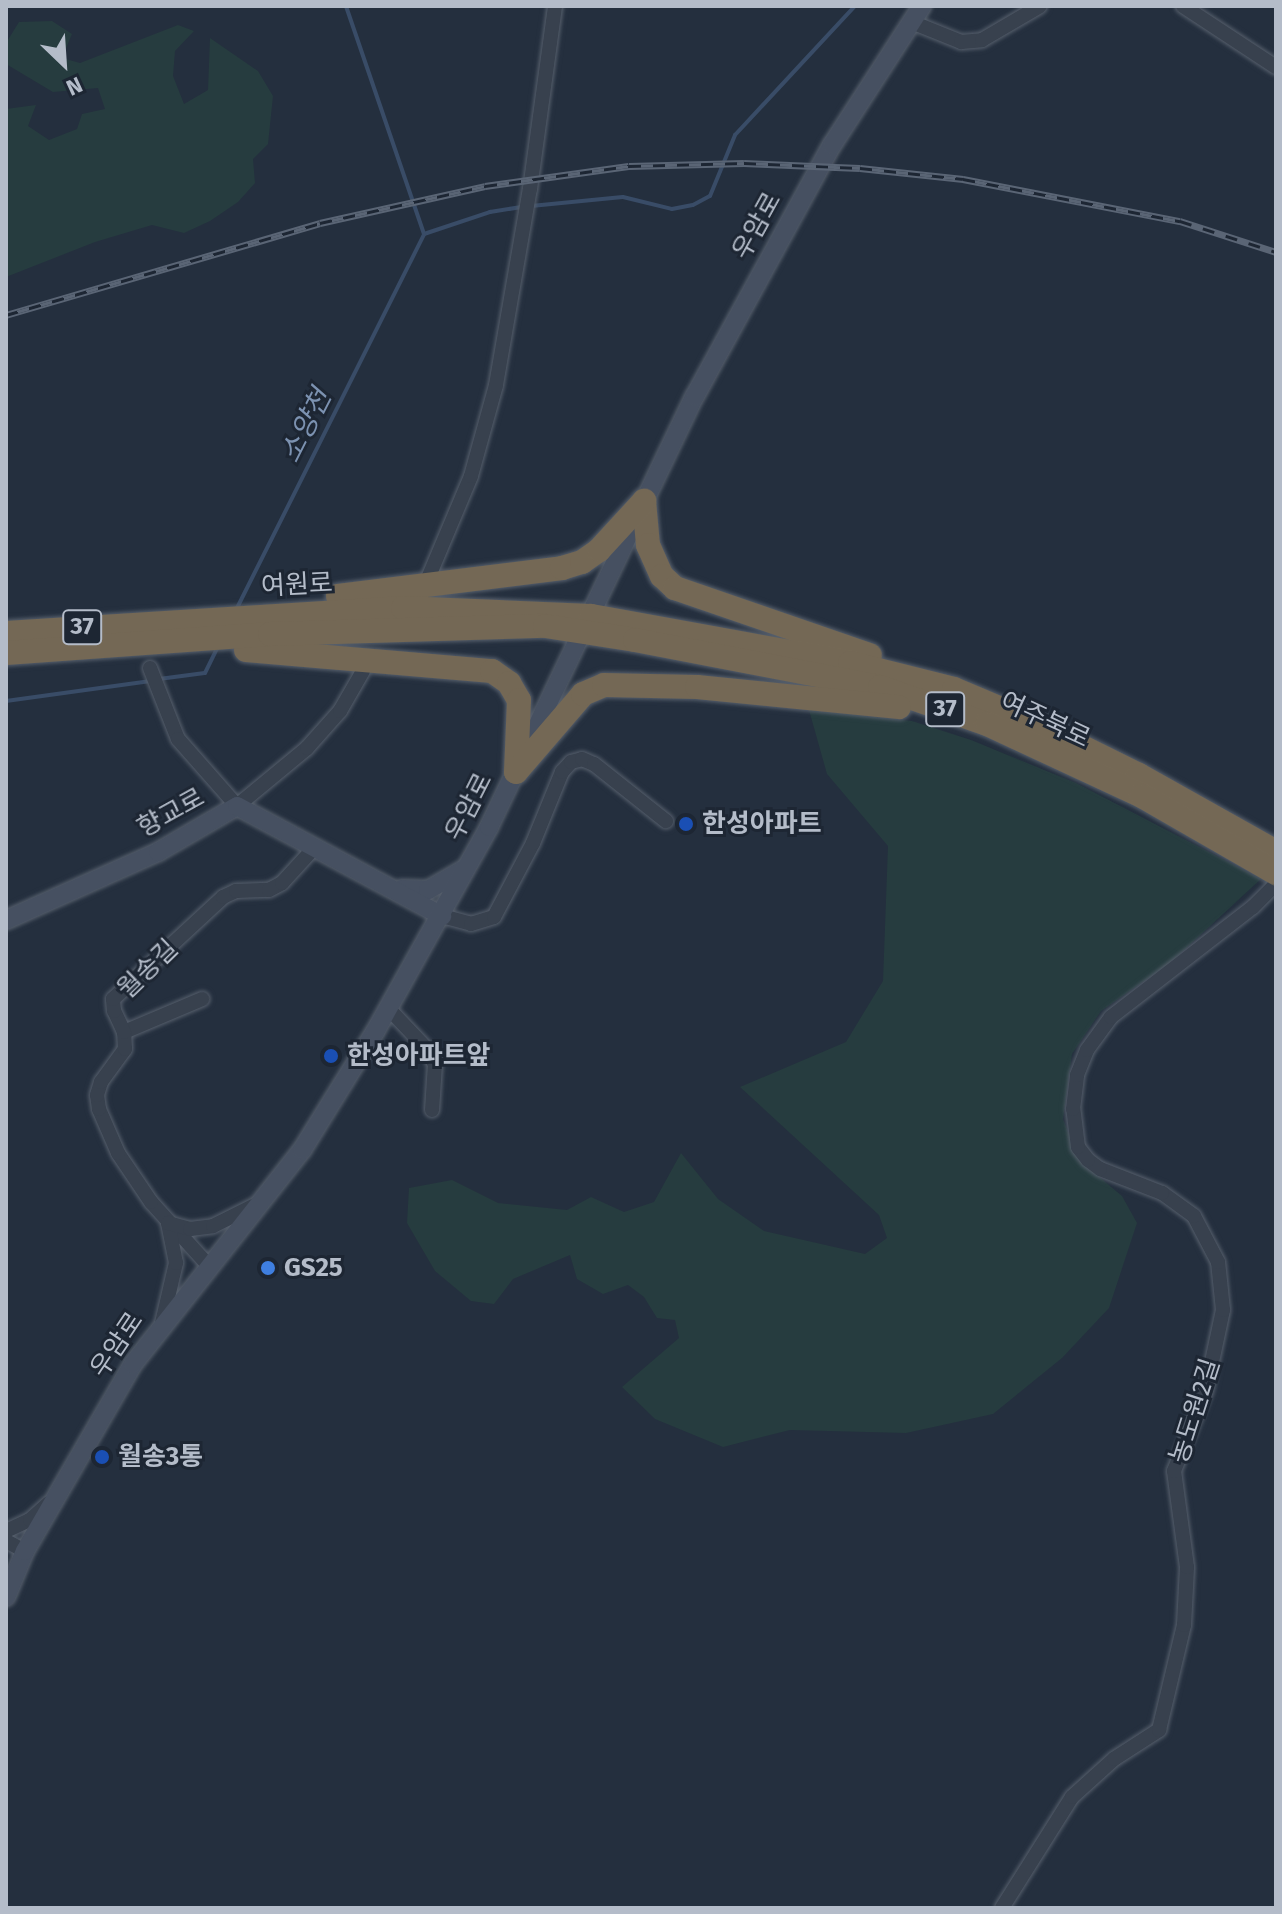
<!DOCTYPE html>
<meta charset="utf-8">
<style>
body{margin:0}
#map{position:relative;width:1282px;height:1914px;overflow:hidden;background:#242f3e;font-family:"Fira Sans","Noto Sans KR",sans-serif}
div>[style]{position:absolute}
.green>*{inset:0;background:#263c3f}
.stream>*{height:4px;margin:-2px;padding:0 2px;transform-origin:2px;border-radius:2px;background:#394c67}
.roads{filter:drop-shadow(0 0 2px #565f6c) drop-shadow(0 0 2px #565f6c)}
.street>*{height:14px;margin:-7px;padding:0 7px;transform-origin:7px;border-radius:7px;background:#38414e}
.secondary>*{height:18px;margin:-9px;padding:0 9px;transform-origin:9px;border-radius:9px;background:#465061}
.highway>*{height:24px;margin:-12px;padding:0 12px;transform-origin:12px;border-radius:12px;background:#746855}
.rail>*{height:7px;margin-top:-3.5px;transform-origin:0;background:repeating-linear-gradient(90deg,#1d2633 0 12px,#5a6575 0 24px);box-sizing:border-box;border-block:2px solid #5a6575}
.dots>*{width:22px;height:22px;translate:-50% -50%;box-sizing:border-box;border:4px solid #1d2633;border-radius:50%}
span{translate:-50% -50%;white-space:nowrap;text-align:center;line-height:1.15;-webkit-text-stroke:6px #1d2633;paint-order:stroke}
.shield-label span{padding:2px 6px;background:#1d2633;border:2px solid;border-radius:6px;-webkit-text-stroke-width:0}
.shield-label{font-size:24px;color:#b4bcc9;font-weight:700}
.street-label{font-size:26px;color:#b4bcc9}
.poi-label{font-size:26px;color:#b4bcc9;font-weight:700}
.left{translate:0 -50%;text-align:left}
.water-label{font-size:28px;color:#7c92b1;font-style:italic}
.frame{position:absolute;inset:0;border:8px solid #b4bcc9;pointer-events:none}
.north{position:absolute;left:24px;top:24px;width:80px;height:80px;-webkit-text-stroke:6px #1d2633;paint-order:stroke;rotate:155deg;font-size:22px;font-weight:700;line-height:32px;text-align:center;color:#b4bcc9}
.north::after{content:'';display:block;margin:auto;width:28px;height:36px;background:#b4bcc9;clip-path:polygon(50% 0,100% 100%,50% 72%,0 100%)}
</style>
<div id="map">
<div class="green">
<i style="clip-path:polygon(52px 21px,72px 34px,62px 58px,80px 63px,178px 25px,194px 31px,175px 51px,173px 76px,184px 104px,208px 90px,210px 38px,258px 71px,273px 96px,268px 144px,253px 159px,255px 183px,238px 202px,210px 221px,184px 233px,152px 225px,95px 242px,6px 277px,6px 109px,36px 105px,28px 126px,49px 140px,77px 129px,82px 114px,105px 109px,98px 88px,53px 92px,6px 64px,6px 43px,19px 22px)"></i>
<i style="clip-path:polygon(809px 710px,912px 721px,971px 740px,1076px 783px,1261px 879px,1170px 963px,1101px 1011px,1072px 1054px,1063px 1119px,1079px 1160px,1122px 1196px,1137px 1223px,1109px 1308px,1062px 1358px,993px 1414px,906px 1433px,790px 1430px,723px 1447px,655px 1419px,622px 1387px,679px 1338px,675px 1320px,657px 1318px,644px 1297px,628px 1285px,603px 1294px,577px 1279px,570px 1255px,513px 1279px,494px 1304px,471px 1301px,435px 1271px,407px 1223px,409px 1188px,452px 1180px,498px 1203px,567px 1210px,591px 1197px,624px 1212px,654px 1202px,681px 1153px,718px 1199px,764px 1231px,865px 1254px,887px 1238px,879px 1215px,740px 1087px,846px 1042px,883px 981px,888px 846px,827px 774px)"></i>
</div>
<div class="stream">
<i style="left:531px;top:206px;width:92px;rotate:-5.6deg"></i>
<i style="left:623px;top:197px;width:50px;rotate:13.8deg"></i>
<i style="left:672px;top:209px;width:21px;rotate:-11deg"></i>
<i style="left:693px;top:205px;width:19px;rotate:-28deg"></i>
<i style="left:710px;top:196px;width:66px;rotate:-67.7deg"></i>
<i style="left:735px;top:135px;width:176px;rotate:-47.1deg"></i>
<i style="left:424px;top:234px;width:70px;rotate:-18.4deg"></i>
<i style="left:490px;top:212px;width:32px;rotate:-9deg"></i>
<i style="left:236px;top:610px;width:420px;rotate:-63.4deg"></i>
<i style="left:424px;top:234px;width:241px;rotate:-108.9deg"></i>
<i style="left:159px;top:679px;width:46px;rotate:-7.4deg"></i>
<i style="left:205px;top:673px;width:30px;rotate:-64deg"></i>
<i style="left:6px;top:701px;width:146px;rotate:-7.9deg"></i>
</div>
<div class="roads">
<div class="street">
<i style="left:1183px;top:6px;width:111px;rotate:33.3deg"></i>
<i style="left:914px;top:23px;width:51px;rotate:22deg"></i>
<i style="left:961px;top:42px;width:21px;rotate:-5deg"></i>
<i style="left:982px;top:40px;width:67px;rotate:-30.4deg"></i>
<i style="left:429px;top:576px;width:108px;rotate:-67.2deg"></i>
<i style="left:471px;top:476px;width:94px;rotate:-74.6deg"></i>
<i style="left:496px;top:385px;width:199px;rotate:-80.2deg"></i>
<i style="left:530px;top:189px;width:185px;rotate:-82.2deg"></i>
<i style="left:150px;top:668px;width:76px;rotate:68.5deg"></i>
<i style="left:178px;top:739px;width:89px;rotate:48.6deg"></i>
<i style="left:237px;top:806px;width:91px;rotate:-39.6deg"></i>
<i style="left:307px;top:748px;width:50px;rotate:-48.3deg"></i>
<i style="left:340px;top:711px;width:46px;rotate:-60.1deg"></i>
<i style="left:442px;top:916px;width:30px;rotate:15deg"></i>
<i style="left:471px;top:924px;width:24px;rotate:-17deg"></i>
<i style="left:494px;top:917px;width:84px;rotate:-62.2deg"></i>
<i style="left:533px;top:843px;width:77px;rotate:-67.8deg"></i>
<i style="left:562px;top:772px;width:13px;rotate:-48deg"></i>
<i style="left:571px;top:762px;width:11px;rotate:-15deg"></i>
<i style="left:582px;top:759px;width:13px;rotate:23deg"></i>
<i style="left:594px;top:764px;width:92px;rotate:38.4deg"></i>
<i style="left:389px;top:1009px;width:52px;rotate:46.5deg"></i>
<i style="left:425px;top:1047px;width:20px;rotate:60deg"></i>
<i style="left:435px;top:1064px;width:46px;rotate:93.7deg"></i>
<i style="left:124px;top:1032px;width:85px;rotate:-22.9deg"></i>
<i style="left:208px;top:1265px;width:85px;rotate:-132.1deg"></i>
<i style="left:151px;top:1202px;width:59px;rotate:-124deg"></i>
<i style="left:118px;top:1153px;width:48px;rotate:-113.4deg"></i>
<i style="left:99px;top:1109px;width:14px;rotate:-98deg"></i>
<i style="left:97px;top:1095px;width:14px;rotate:-73deg"></i>
<i style="left:101px;top:1082px;width:41px;rotate:-54deg"></i>
<i style="left:125px;top:1049px;width:17px;rotate:-93deg"></i>
<i style="left:124px;top:1032px;width:23px;rotate:-115deg"></i>
<i style="left:114px;top:1011px;width:12px;rotate:-95deg"></i>
<i style="left:113px;top:999px;width:150px;rotate:-42.8deg"></i>
<i style="left:223px;top:897px;width:14px;rotate:-25deg"></i>
<i style="left:236px;top:891px;width:33px;rotate:-2deg"></i>
<i style="left:269px;top:890px;width:15px;rotate:-28deg"></i>
<i style="left:282px;top:883px;width:49px;rotate:-47.5deg"></i>
<i style="left:162px;top:1323px;width:62px;rotate:-76.9deg"></i>
<i style="left:176px;top:1263px;width:41px;rotate:-101.3deg"></i>
<i style="left:168px;top:1223px;width:23px;rotate:15deg"></i>
<i style="left:190px;top:1229px;width:23px;rotate:-7deg"></i>
<i style="left:213px;top:1226px;width:47px;rotate:-26.6deg"></i>
<i style="left:6px;top:1531px;width:26px;rotate:-25deg"></i>
<i style="left:30px;top:1520px;width:25px;rotate:-42deg"></i>
<i style="left:6px;top:1541px;width:21px;rotate:28deg"></i>
<i style="left:1002px;top:1908px;width:131px;rotate:-57.8deg"></i>
<i style="left:1072px;top:1797px;width:57px;rotate:-42.1deg"></i>
<i style="left:1114px;top:1759px;width:54px;rotate:-32.8deg"></i>
<i style="left:1159px;top:1730px;width:108px;rotate:-76.6deg"></i>
<i style="left:1184px;top:1625px;width:58px;rotate:-87deg"></i>
<i style="left:1187px;top:1567px;width:97px;rotate:-97.7deg"></i>
<i style="left:1174px;top:1471px;width:87px;rotate:-68.4deg"></i>
<i style="left:1206px;top:1390px;width:82px;rotate:-78deg"></i>
<i style="left:1223px;top:1310px;width:48px;rotate:-95.9deg"></i>
<i style="left:1218px;top:1262px;width:52px;rotate:-117.6deg"></i>
<i style="left:1194px;top:1216px;width:39px;rotate:-144deg"></i>
<i style="left:1162px;top:1193px;width:66px;rotate:-158.8deg"></i>
<i style="left:1100px;top:1169px;width:15px;rotate:-143deg"></i>
<i style="left:1088px;top:1160px;width:16px;rotate:-128deg"></i>
<i style="left:1078px;top:1147px;width:38px;rotate:-97deg"></i>
<i style="left:1073px;top:1109px;width:34px;rotate:-83deg"></i>
<i style="left:1077px;top:1075px;width:27px;rotate:-68deg"></i>
<i style="left:1087px;top:1050px;width:41px;rotate:-54deg"></i>
<i style="left:1111px;top:1017px;width:180px;rotate:-37.8deg"></i>
<i style="left:1253px;top:907px;width:33px;rotate:-45deg"></i>
</div>
<div class="secondary">
<i style="left:402px;top:889px;width:26px;rotate:2deg"></i>
<i style="left:428px;top:890px;width:44px;rotate:-30.1deg"></i>
<i style="left:6px;top:920px;width:167px;rotate:-24.1deg"></i>
<i style="left:158px;top:852px;width:91px;rotate:-30.2deg"></i>
<i style="left:237px;top:806px;width:233px;rotate:28.2deg"></i>
<i style="left:6px;top:1597px;width:50px;rotate:-67.6deg"></i>
<i style="left:25px;top:1551px;width:216px;rotate:-60deg"></i>
<i style="left:133px;top:1364px;width:273px;rotate:-51.7deg"></i>
<i style="left:302px;top:1150px;width:139px;rotate:-58.3deg"></i>
<i style="left:375px;top:1032px;width:235px;rotate:-60.9deg"></i>
<i style="left:489px;top:827px;width:478px;rotate:-64.5deg"></i>
<i style="left:695px;top:396px;width:286px;rotate:-61.4deg"></i>
<i style="left:832px;top:145px;width:166px;rotate:-57.1deg"></i>
</div>
<div class="highway">
<i style="left:644px;top:501px;width:44px;rotate:84.8deg"></i>
<i style="left:648px;top:545px;width:34px;rotate:66deg"></i>
<i style="left:662px;top:576px;width:18px;rotate:43deg"></i>
<i style="left:675px;top:588px;width:206px;rotate:19deg"></i>
<i style="left:338px;top:596px;width:226px;rotate:-7.1deg"></i>
<i style="left:562px;top:568px;width:21px;rotate:-17deg"></i>
<i style="left:582px;top:562px;width:21px;rotate:-35deg"></i>
<i style="left:599px;top:550px;width:67px;rotate:-47.4deg"></i>
<i style="left:6px;top:633px;width:398px;rotate:-3.6deg"></i>
<i style="left:403px;top:608px;width:188px;rotate:2.4deg"></i>
<i style="left:591px;top:616px;width:263px;rotate:10.3deg"></i>
<i style="left:850px;top:663px;width:107px;rotate:14deg"></i>
<i style="left:954px;top:689px;width:85px;rotate:22.9deg"></i>
<i style="left:1032px;top:722px;width:119px;rotate:26.4deg"></i>
<i style="left:1139px;top:775px;width:157px;rotate:29.3deg"></i>
<i style="left:246px;top:650px;width:247px;rotate:4.9deg"></i>
<i style="left:492px;top:671px;width:21px;rotate:35deg"></i>
<i style="left:509px;top:683px;width:20px;rotate:60deg"></i>
<i style="left:519px;top:700px;width:72px;rotate:92.4deg"></i>
<i style="left:6px;top:653px;width:265px;rotate:-4.1deg"></i>
<i style="left:270px;top:634px;width:275px;rotate:-1.7deg"></i>
<i style="left:545px;top:626px;width:91px;rotate:8.8deg"></i>
<i style="left:635px;top:640px;width:249px;rotate:10.9deg"></i>
<i style="left:880px;top:687px;width:113px;rotate:19.1deg"></i>
<i style="left:987px;top:724px;width:171px;rotate:24.9deg"></i>
<i style="left:1142px;top:796px;width:155px;rotate:29.9deg"></i>
<i style="left:516px;top:772px;width:103px;rotate:-49.3deg"></i>
<i style="left:583px;top:694px;width:23px;rotate:-23deg"></i>
<i style="left:604px;top:685px;width:93px;rotate:1.2deg"></i>
<i style="left:697px;top:687px;width:203px;rotate:5.7deg"></i>
</div>
</div>
<div class="rail">
<i style="left:6px;top:315px;width:327px;rotate:-16.3deg"></i>
<i style="left:320px;top:223px;width:169px;rotate:-12.6deg"></i>
<i style="left:485px;top:186px;width:145px;rotate:-7.9deg"></i>
<i style="left:629px;top:166px;width:115px;rotate:-1.5deg"></i>
<i style="left:744px;top:163px;width:116px;rotate:2.5deg"></i>
<i style="left:860px;top:168px;width:104px;rotate:6.1deg"></i>
<i style="left:963px;top:179px;width:221px;rotate:11deg"></i>
<i style="left:1180px;top:221px;width:101px;rotate:17.9deg"></i>
</div>
<div class="dots">
<i style="left:686px;top:824px;background:#1a4fb4"></i>
<i style="left:331px;top:1056px;background:#1a4fb4"></i>
<i style="left:268px;top:1268px;background:#3f7fe0"></i>
<i style="left:102px;top:1457px;background:#1a4fb4"></i>
</div>
<div class="shield-label">
<span style="left:82px;top:627px">37</span>
<span style="left:945px;top:709px">37</span>
</div>
<div class="street-label">
<span style="left:757px;top:226px;rotate:-61deg">우암로</span>
<span style="left:297px;top:585px;rotate:-3deg">여원로</span>
<span style="left:1045px;top:720px;rotate:25deg">여주북로</span>
<span style="left:469px;top:807px;rotate:-63deg">우암로</span>
<span style="left:171px;top:813px;rotate:-29deg">향교로</span>
<span style="left:148px;top:969px;rotate:-44deg">월송길</span>
<span style="left:117px;top:1345px;rotate:-56deg">우암로</span>
<span style="left:1195px;top:1411px;rotate:-72deg">농도원2길</span>
</div>
<div class="poi-label">
<span class="left" style="left:702px;top:824px">한성아파트</span>
<span class="left" style="left:347px;top:1056px">한성아파트앞</span>
<span class="left" style="left:284px;top:1268px">GS25</span>
<span class="left" style="left:118px;top:1457px">월송3통</span>
</div>
<div class="water-label">
<span style="left:306px;top:426px;rotate:-63deg">소양천</span>
</div>
<div class="frame"></div>
<div class="north">N</div>
</div>
